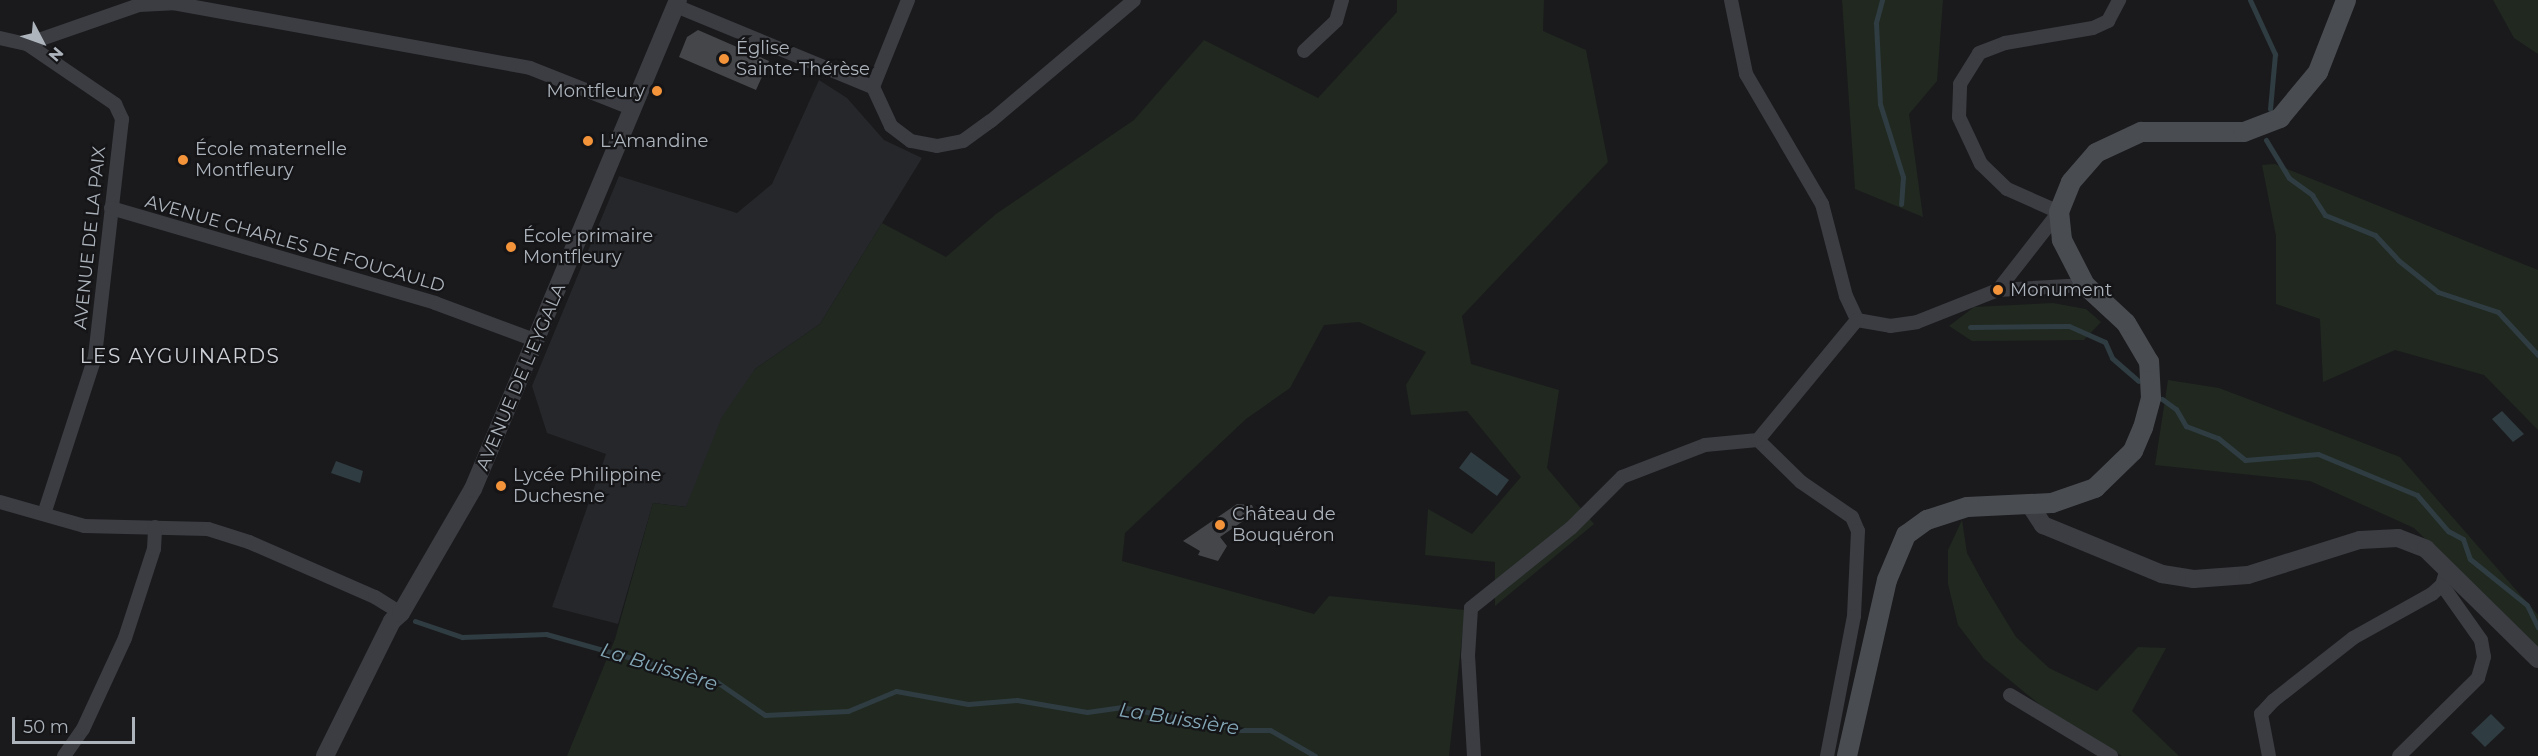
<!DOCTYPE html>
<meta charset="utf-8">
<style>
body{margin:0}
#map{position:relative;width:2538px;height:756px;overflow:hidden;background:#1a1a1c;font-family:Montserrat,sans-serif}
div>[style]{position:absolute}
.built>*{inset:0;background:#26272a}
.green>*{inset:0;background:#202820}
.water>*{inset:0;background:#2f3c41}
.stream>*{height:5px;margin:-2.5px;padding:0 2.5px;transform-origin:2.5px;border-radius:2.5px;background:#2f3c41}
.building>*{inset:0;background:#444649}
.minor>*{height:14px;margin:-7px;padding:0 7px;transform-origin:7px;border-radius:7px;background:#3b3d42}
.tertiary>*{height:18px;margin:-9px;padding:0 9px;transform-origin:9px;border-radius:9px;background:#3b3d42}
.secondary>*{height:20px;margin:-10px;padding:0 10px;transform-origin:10px;border-radius:10px;background:#494d52}
.dots>*{width:16px;height:16px;translate:-50% -50%;box-sizing:border-box;border:3px solid #151518;border-radius:50%}
span{translate:-50% -50%;white-space:nowrap;text-align:center;line-height:1.15;-webkit-text-stroke:4.5px #151518;paint-order:stroke}
.poi-label{font-size:18px;color:#adb4bc}
.left{translate:0 -50%;text-align:left}
.right{translate:-100% -50%;text-align:right}
.street-label{font-size:18px;color:#adb4bc}
.neighbourhood-label{font-size:20px;color:#ced2d8;letter-spacing:1.5px}
.water-label{font-size:20px;color:#84a8b7;font-style:italic}
.north{position:absolute;left:12px;top:12px;width:60px;height:60px;-webkit-text-stroke:4px #151518;paint-order:stroke;rotate:131deg;font-size:16px;font-weight:700;line-height:24px;text-align:center;color:#adb4bc}
.north::after{content:'';display:block;margin:auto;width:21px;height:27px;background:#adb4bc;clip-path:polygon(50% 0,100% 100%,50% 72%,0 100%)}
.scale{position:absolute;left:12px;top:717px;width:123px;height:27px;box-sizing:border-box;border:3px solid #adb4bc;border-top:0;padding-left:8px;font-size:18px;line-height:21px;white-space:nowrap;color:#adb4bc;-webkit-text-stroke:4px #151518;paint-order:stroke}
</style>
<div id="map">
<div class="built">
<i style="clip-path:polygon(819px 80px,847px 98px,884px 140px,922px 158px,820px 324px,755px 369px,686px 507px,653px 503px,618px 624px,552px 607px,606px 454px,547px 433px,532px 386px,619px 176px,737px 213px,772px 184px)"></i>
</div>
<div class="green">
<i style="clip-path:polygon(1397px 0,1544px 0,1543px 31px,1586px 50px,1608px 162px,1462px 316px,1471px 364px,1559px 390px,1547px 468px,1594px 524px,1495px 606px,1495px 562px,1425px 555px,1428px 509px,1472px 534px,1521px 477px,1467px 411px,1411px 415px,1406px 385px,1426px 352px,1359px 322px,1324px 325px,1290px 388px,1246px 419px,1125px 533px,1122px 561px,1314px 614px,1329px 596px,1465px 610px,1449px 756px,567px 756px,615px 639px,653px 503px,686px 507px,722px 417px,755px 369px,820px 324px,882px 223px,946px 257px,996px 214px,1134px 120px,1204px 40px,1318px 98px,1397px 12px)"></i>
<i style="clip-path:polygon(1842px 0,1943px 0,1937px 81px,1909px 114px,1923px 217px,1855px 189px)"></i>
<i style="clip-path:polygon(2493px 0,2538px 0,2538px 54px,2514px 38px)"></i>
<i style="clip-path:polygon(2275px 164px,2538px 270px,2538px 430px,2484px 375px,2395px 350px,2323px 382px,2320px 319px,2276px 304px,2276px 236px,2262px 165px)"></i>
<i style="clip-path:polygon(2053px 303px,2086px 309px,2101px 322px,2084px 340px,1972px 341px,1949px 326px,1974px 307px)"></i>
<i style="clip-path:polygon(2168px 380px,2219px 388px,2400px 457px,2538px 615px,2538px 648px,2414px 528px,2310px 481px,2155px 465px)"></i>
<i style="clip-path:polygon(1962px 520px,1967px 553px,1986px 588px,2016px 637px,2049px 668px,2097px 691px,2138px 647px,2166px 648px,2132px 711px,2179px 756px,2122px 756px,2045px 709px,1984px 659px,1958px 625px,1948px 584px,1948px 550px)"></i>
</div>
<div class="water">
<i style="clip-path:polygon(2502px 411px,2524px 434px,2513px 442px,2492px 419px)"></i>
<i style="clip-path:polygon(1471px 452px,1509px 480px,1497px 496px,1459px 468px)"></i>
<i style="clip-path:polygon(336px 461px,363px 471px,360px 483px,331px 473px)"></i>
<i style="clip-path:polygon(2491px 714px,2505px 728px,2485px 747px,2471px 733px)"></i>
</div>
<div class="stream">
<i style="left:1882px;top:0;width:24px;rotate:105deg"></i>
<i style="left:1876px;top:23px;width:81px;rotate:87.2deg"></i>
<i style="left:1880px;top:104px;width:77px;rotate:72.5deg"></i>
<i style="left:1903px;top:177px;width:27px;rotate:94deg"></i>
<i style="left:2250px;top:0;width:60px;rotate:65.2deg"></i>
<i style="left:2275px;top:54px;width:55px;rotate:95.2deg"></i>
<i style="left:2266px;top:140px;width:44px;rotate:58.8deg"></i>
<i style="left:2289px;top:178px;width:29px;rotate:36deg"></i>
<i style="left:2312px;top:195px;width:24px;rotate:57deg"></i>
<i style="left:2325px;top:215px;width:54px;rotate:21.8deg"></i>
<i style="left:2375px;top:235px;width:34px;rotate:47deg"></i>
<i style="left:2398px;top:260px;width:51px;rotate:38.7deg"></i>
<i style="left:2438px;top:292px;width:63px;rotate:18.4deg"></i>
<i style="left:2498px;top:312px;width:59px;rotate:47.1deg"></i>
<i style="left:1970px;top:327px;width:99px;rotate:-0.6deg"></i>
<i style="left:2069px;top:326px;width:39px;rotate:24deg"></i>
<i style="left:2105px;top:342px;width:17px;rotate:66deg"></i>
<i style="left:2112px;top:358px;width:35px;rotate:41deg"></i>
<i style="left:2162px;top:399px;width:17px;rotate:36deg"></i>
<i style="left:2176px;top:409px;width:20px;rotate:60deg"></i>
<i style="left:2186px;top:426px;width:34px;rotate:21deg"></i>
<i style="left:2218px;top:438px;width:35px;rotate:39deg"></i>
<i style="left:2245px;top:460px;width:73px;rotate:-4.7deg"></i>
<i style="left:2318px;top:454px;width:107px;rotate:22.5deg"></i>
<i style="left:2417px;top:495px;width:48px;rotate:49.3deg"></i>
<i style="left:2448px;top:531px;width:17px;rotate:28deg"></i>
<i style="left:2463px;top:539px;width:21px;rotate:71deg"></i>
<i style="left:2470px;top:559px;width:73px;rotate:38.9deg"></i>
<i style="left:2527px;top:605px;width:25px;rotate:64deg"></i>
<i style="left:415px;top:621px;width:50px;rotate:18.8deg"></i>
<i style="left:462px;top:637px;width:84px;rotate:-2deg"></i>
<i style="left:546px;top:634px;width:178px;rotate:15.7deg"></i>
<i style="left:717px;top:682px;width:58px;rotate:34.5deg"></i>
<i style="left:765px;top:715px;width:83px;rotate:-2.8deg"></i>
<i style="left:848px;top:711px;width:52px;rotate:-22.6deg"></i>
<i style="left:896px;top:691px;width:73px;rotate:10.2deg"></i>
<i style="left:968px;top:704px;width:49px;rotate:-4.7deg"></i>
<i style="left:1017px;top:700px;width:71px;rotate:9.7deg"></i>
<i style="left:1087px;top:712px;width:34px;rotate:-8deg"></i>
<i style="left:1121px;top:707px;width:122px;rotate:10.9deg"></i>
<i style="left:1241px;top:730px;width:29px"></i>
<i style="left:1270px;top:730px;width:52px;rotate:30deg"></i>
</div>
<div class="building">
<i style="clip-path:polygon(698px 30px,769px 61px,756px 90px,679px 57px,687px 37px)"></i>
<i style="clip-path:polygon(1237px 504px,1252px 505px,1255px 513px,1220px 537px,1227px 546px,1218px 561px,1198px 555px,1200px 551px,1183px 541px)"></i>
</div>
<div class="minor">
<i style="left:1731px;top:0;width:76px;rotate:78.5deg"></i>
<i style="left:1746px;top:74px;width:151px;rotate:59.7deg"></i>
<i style="left:1822px;top:204px;width:95px;rotate:75.4deg"></i>
<i style="left:1846px;top:296px;width:26px;rotate:65deg"></i>
<i style="left:1857px;top:320px;width:34px;rotate:10deg"></i>
<i style="left:1890px;top:326px;width:27px;rotate:-8deg"></i>
<i style="left:1917px;top:322px;width:87px;rotate:-21.6deg"></i>
<i style="left:1998px;top:290px;width:87px;rotate:-3.3deg"></i>
<i style="left:676px;top:6px;width:213px;rotate:22.4deg"></i>
<i style="left:873px;top:87px;width:43px;rotate:65.2deg"></i>
<i style="left:891px;top:126px;width:25px;rotate:37deg"></i>
<i style="left:911px;top:141px;width:26px;rotate:11deg"></i>
<i style="left:937px;top:146px;width:26px;rotate:-11deg"></i>
<i style="left:963px;top:141px;width:34px;rotate:-36deg"></i>
<i style="left:991px;top:121px;width:187px;rotate:-40.2deg"></i>
<i style="left:0;top:38px;width:28px;rotate:13deg"></i>
<i style="left:27px;top:44px;width:119px;rotate:-19.2deg"></i>
<i style="left:139px;top:5px;width:34px;rotate:-3deg"></i>
<i style="left:173px;top:3px;width:363px;rotate:10.3deg"></i>
<i style="left:530px;top:68px;width:109px;rotate:21.6deg"></i>
<i style="left:27px;top:44px;width:107px;rotate:34.3deg"></i>
<i style="left:115px;top:104px;width:17px;rotate:65deg"></i>
<i style="left:122px;top:119px;width:240px;rotate:96.5deg"></i>
<i style="left:95px;top:357px;width:165px;rotate:108deg"></i>
<i style="left:1304px;top:51px;width:44px;rotate:-43.2deg"></i>
<i style="left:1336px;top:21px;width:22px;rotate:-74deg"></i>
<i style="left:873px;top:87px;width:94px;rotate:-68.1deg"></i>
<i style="left:111px;top:208px;width:338px;rotate:16.3deg"></i>
<i style="left:435px;top:303px;width:109px;rotate:20.4deg"></i>
<i style="left:1998px;top:290px;width:99px;rotate:-52deg"></i>
<i style="left:2059px;top:212px;width:57px;rotate:-156.1deg"></i>
<i style="left:2007px;top:189px;width:36px;rotate:-136deg"></i>
<i style="left:1981px;top:164px;width:52px;rotate:-115.1deg"></i>
<i style="left:1959px;top:117px;width:33px;rotate:-88deg"></i>
<i style="left:1960px;top:84px;width:36px;rotate:-58deg"></i>
<i style="left:1979px;top:53px;width:28px;rotate:-21deg"></i>
<i style="left:2005px;top:43px;width:89px;rotate:-9.7deg"></i>
<i style="left:2093px;top:28px;width:17px;rotate:-25deg"></i>
<i style="left:2108px;top:21px;width:24px;rotate:-62deg"></i>
<i style="left:1758px;top:440px;width:60px;rotate:44.3deg"></i>
<i style="left:1801px;top:482px;width:62px;rotate:34.5deg"></i>
<i style="left:1852px;top:517px;width:15px;rotate:67deg"></i>
<i style="left:1858px;top:531px;width:85px;rotate:92.7deg"></i>
<i style="left:1854px;top:616px;width:143px;rotate:100.9deg"></i>
<i style="left:0;top:502px;width:87px;rotate:15.9deg"></i>
<i style="left:84px;top:526px;width:124px;rotate:1.4deg"></i>
<i style="left:208px;top:529px;width:43px;rotate:17.6deg"></i>
<i style="left:249px;top:542px;width:137px;rotate:23.6deg"></i>
<i style="left:375px;top:597px;width:31px;rotate:32deg"></i>
<i style="left:2010px;top:695px;width:118px;rotate:31.1deg"></i>
<i style="left:64px;top:756px;width:33px;rotate:-55deg"></i>
<i style="left:83px;top:729px;width:100px;rotate:-65.2deg"></i>
<i style="left:125px;top:638px;width:94px;rotate:-72deg"></i>
<i style="left:154px;top:549px;width:22px;rotate:-87deg"></i>
<i style="left:1474px;top:756px;width:100px;rotate:-93.4deg"></i>
<i style="left:1468px;top:656px;width:48px;rotate:-86.4deg"></i>
<i style="left:1471px;top:608px;width:128px;rotate:-38.7deg"></i>
<i style="left:1571px;top:528px;width:72px;rotate:-45deg"></i>
<i style="left:1622px;top:477px;width:89px;rotate:-21.1deg"></i>
<i style="left:1705px;top:445px;width:53px;rotate:-5.4deg"></i>
<i style="left:1758px;top:440px;width:156px;rotate:-50.5deg"></i>
<i style="left:2269px;top:756px;width:43px;rotate:-100.8deg"></i>
<i style="left:2261px;top:714px;width:18px;rotate:-47deg"></i>
<i style="left:2273px;top:701px;width:102px;rotate:-38.2deg"></i>
<i style="left:2353px;top:638px;width:90px;rotate:-29.1deg"></i>
<i style="left:2432px;top:594px;width:13px;rotate:-42deg"></i>
<i style="left:2442px;top:585px;width:17px;rotate:-73deg"></i>
<i style="left:2399px;top:756px;width:111px;rotate:-44.6deg"></i>
<i style="left:2478px;top:678px;width:22px;rotate:-74deg"></i>
<i style="left:2484px;top:657px;width:17px;rotate:-100deg"></i>
<i style="left:2481px;top:640px;width:67px;rotate:-125.3deg"></i>
</div>
<div class="tertiary">
<i style="left:2030px;top:505px;width:24px;rotate:57deg"></i>
<i style="left:2043px;top:525px;width:129px;rotate:22.4deg"></i>
<i style="left:2162px;top:574px;width:32px;rotate:9deg"></i>
<i style="left:2194px;top:579px;width:54px;rotate:-4.2deg"></i>
<i style="left:2248px;top:575px;width:117px;rotate:-17.4deg"></i>
<i style="left:2360px;top:540px;width:38px;rotate:-3deg"></i>
<i style="left:2398px;top:538px;width:30px;rotate:21deg"></i>
<i style="left:2426px;top:549px;width:157px;rotate:44.5deg"></i>
<i style="left:325px;top:756px;width:151px;rotate:-63.6deg"></i>
<i style="left:392px;top:621px;width:12px;rotate:-42deg"></i>
<i style="left:401px;top:613px;width:143px;rotate:-59.9deg"></i>
<i style="left:473px;top:489px;width:530px;rotate:-67.26deg"></i>
</div>
<div class="secondary">
<i style="left:1847px;top:756px;width:180px;rotate:-77.2deg"></i>
<i style="left:1887px;top:580px;width:49px;rotate:-67.1deg"></i>
<i style="left:1906px;top:535px;width:26px;rotate:-36deg"></i>
<i style="left:1927px;top:520px;width:42px;rotate:-18deg"></i>
<i style="left:1967px;top:507px;width:85px;rotate:-2.7deg"></i>
<i style="left:2052px;top:503px;width:46px;rotate:-19.2deg"></i>
<i style="left:2095px;top:488px;width:53px;rotate:-44.2deg"></i>
<i style="left:2133px;top:451px;width:25px;rotate:-67deg"></i>
<i style="left:2143px;top:428px;width:31px;rotate:-75deg"></i>
<i style="left:2151px;top:398px;width:36px;rotate:-93deg"></i>
<i style="left:2149px;top:362px;width:45px;rotate:-120.5deg"></i>
<i style="left:2126px;top:323px;width:56px;rotate:-137.2deg"></i>
<i style="left:2085px;top:285px;width:51px;rotate:-117.1deg"></i>
<i style="left:2062px;top:240px;width:28px;rotate:-96deg"></i>
<i style="left:2059px;top:212px;width:32px;rotate:-68deg"></i>
<i style="left:2071px;top:182px;width:38px;rotate:-49deg"></i>
<i style="left:2096px;top:153px;width:50px;rotate:-25deg"></i>
<i style="left:2141px;top:132px;width:103px"></i>
<i style="left:2244px;top:132px;width:39px;rotate:-21deg"></i>
<i style="left:2280px;top:118px;width:60px;rotate:-50.4deg"></i>
<i style="left:2318px;top:72px;width:77px;rotate:-68.7deg"></i>
</div>
<div class="dots">
<i style="left:724px;top:59px;background:#f4943a"></i>
<i style="left:657px;top:91px;background:#f4943a"></i>
<i style="left:588px;top:141px;background:#f4943a"></i>
<i style="left:183px;top:160px;background:#f4943a"></i>
<i style="left:511px;top:247px;background:#f4943a"></i>
<i style="left:1998px;top:290px;background:#f4943a"></i>
<i style="left:501px;top:486px;background:#f4943a"></i>
<i style="left:1220px;top:525px;background:#f4943a"></i>
</div>
<div class="poi-label">
<span class="left" style="left:736px;top:59px">Église<br>Sainte-Thérèse</span>
<span class="right" style="left:645px;top:91px">Montfleury</span>
<span class="left" style="left:600px;top:141px">L'Amandine</span>
<span class="left" style="left:195px;top:160px">École maternelle<br>Montfleury</span>
<span class="left" style="left:523px;top:247px">École primaire<br>Montfleury</span>
<span class="left" style="left:2010px;top:290px">Monument</span>
<span class="left" style="left:513px;top:486px">Lycée Philippine<br>Duchesne</span>
<span class="left" style="left:1232px;top:525px">Château de<br>Bouquéron</span>
</div>
<div class="street-label">
<span style="left:90px;top:238px;rotate:-84deg">AVENUE DE LA PAIX</span>
<span style="left:295px;top:244px;rotate:16deg">AVENUE CHARLES DE FOUCAULD</span>
<span style="left:521px;top:377px;rotate:-67deg">AVENUE DE L'EYGALA</span>
</div>
<div class="neighbourhood-label">
<span style="left:180px;top:356px">LES AYGUINARDS</span>
</div>
<div class="water-label">
<span style="left:659px;top:667px;rotate:17deg">La Buissière</span>
<span style="left:1179px;top:719px;rotate:9deg">La Buissière</span>
</div>
<div class="north">N</div>
<div class="scale">50 m</div>
</div>
